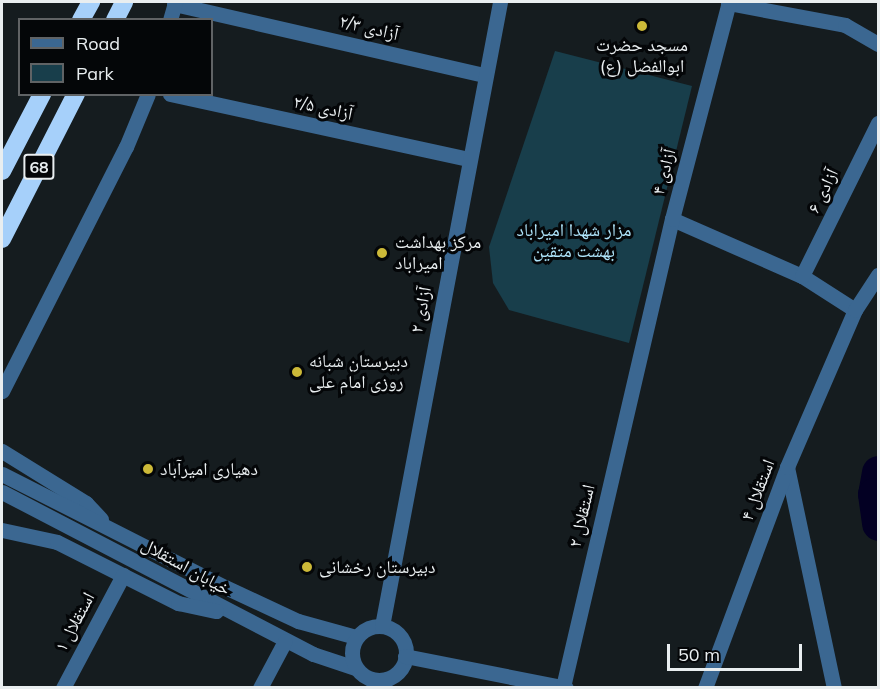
<!DOCTYPE html>
<meta charset="utf-8">
<style>
body{margin:0}
#map{position:relative;width:880px;height:689px;overflow:hidden;background:#151c1f;font-family:Mulish,"Noto Naskh Arabic",sans-serif}
div>[style]{position:absolute}
.green>*{inset:0;background:#183e4b}
.river>*{height:33px;margin:-16.5px;padding:0 16.5px;transform-origin:16.5px;border-radius:16.5px;background:#030023}
.minor>*{height:15px;margin:-7.5px;padding:0 7.5px;transform-origin:7.5px;border-radius:7.5px;background:#3b6791}
.minor>.ring{margin:-7.5px;padding:0;box-sizing:content-box;background:none;border:15px solid #3b6791;border-radius:50%}
.highway>*{height:18px;margin:-9px;padding:0 9px;transform-origin:9px;border-radius:9px;background:#a6d0fa}
.dots>*{width:16px;height:16px;translate:-50% -50%;box-sizing:border-box;border:3px solid #040608;border-radius:50%}
span{translate:-50% -50%;white-space:nowrap;text-align:center;line-height:1.15;-webkit-text-stroke:6px #040608;paint-order:stroke}
.shield-label span{padding:2px 4px;background:#040608;border:2px solid;border-radius:4px;-webkit-text-stroke-width:0}
.shield-label{font-size:16px;color:#e9eef0;font-weight:700}
.street-label{font-size:18px;color:#e9eef0}
.poi-label{font-size:18px;color:#e9eef0}
.left{translate:0 -50%;text-align:left}
.park-label{font-size:18px;color:#afe5fb}
.frame{position:absolute;inset:0;border:3px solid #e9eef0;pointer-events:none}
.legend{position:absolute;left:18px;top:18px;width:195px;height:78px;box-sizing:border-box;background:#040608;border:2px solid #606365;margin:0;padding:8px 10px;list-style:none;font-size:18px;color:#e9eef0}
.legend li{display:flex;align-items:center;gap:12px;height:30px}
.legend b{width:30px;border:2px solid #606365}
.scale{position:absolute;left:667px;top:644px;width:135px;height:27px;box-sizing:border-box;border:3px solid #e9eef0;border-top:0;padding-left:8px;font-size:18px;line-height:21px;white-space:nowrap;color:#e9eef0;-webkit-text-stroke:4px #040608;paint-order:stroke}
</style>
<div id="map">
<div class="green">
<i style="clip-path:polygon(555px 51px,692px 86px,629px 343px,509px 310px,493px 283px,489px 247px)"></i>
</div>
<div class="river">
<i style="left:878px;top:472px;width:22px;rotate:100deg"></i>
<i style="left:874px;top:494px;width:30px;rotate:82deg"></i>
</div>
<div class="minor">
<i style="left:728px;top:3px;width:119px;rotate:10.6deg"></i>
<i style="left:845px;top:25px;width:38px;rotate:30deg"></i>
<i style="left:174px;top:4px;width:319px;rotate:12.9deg"></i>
<i style="left:170px;top:20px;width:19px;rotate:-74deg"></i>
<i style="left:170px;top:94px;width:306px;rotate:12.3deg"></i>
<i style="left:672px;top:219px;width:142px;rotate:23.7deg"></i>
<i style="left:802px;top:276px;width:63px;rotate:32.7deg"></i>
<i style="left:802px;top:276px;width:171px;rotate:-63.6deg"></i>
<i style="left:2px;top:391px;width:274px;rotate:-63.1deg"></i>
<i style="left:126px;top:147px;width:57px;rotate:-67.5deg"></i>
<i style="left:2px;top:451px;width:99px;rotate:31.8deg"></i>
<i style="left:86px;top:503px;width:22px;rotate:47deg"></i>
<i style="left:787px;top:467px;width:226px;rotate:78deg"></i>
<i style="left:2px;top:474px;width:250px;rotate:26.9deg"></i>
<i style="left:225px;top:587px;width:81px;rotate:25deg"></i>
<i style="left:298px;top:621px;width:60px;rotate:15.4deg"></i>
<i style="left:2px;top:492px;width:351px;rotate:27.5deg"></i>
<i style="left:313px;top:654px;width:44px;rotate:18.4deg"></i>
<i style="left:2px;top:530px;width:56px;rotate:12.3deg"></i>
<i style="left:57px;top:542px;width:136px;rotate:26.8deg"></i>
<i style="left:178px;top:603px;width:39px;rotate:12deg"></i>
<i class="ring" style="left:352px;top:626px;width:39px;height:39px"></i>
<i style="left:382px;top:626px;width:635px;rotate:-79.29deg"></i>
<i style="left:405px;top:656px;width:164px;rotate:11.2deg"></i>
<i style="left:563px;top:687px;width:481px;rotate:-76.9deg"></i>
<i style="left:672px;top:219px;width:224px;rotate:-75.3deg"></i>
<i style="left:63px;top:688px;width:128px;rotate:-62deg"></i>
<i style="left:260px;top:688px;width:53px;rotate:-62deg"></i>
<i style="left:705px;top:688px;width:236px;rotate:-69.6deg"></i>
<i style="left:787px;top:467px;width:171px;rotate:-66.6deg"></i>
<i style="left:855px;top:310px;width:42px;rotate:-56.7deg"></i>
</div>
<div class="highway">
<i style="left:81px;top:20px;width:21px;rotate:-61deg"></i>
<i style="left:115px;top:20px;width:20px;rotate:-63deg"></i>
<i style="left:2px;top:171px;width:87px;rotate:-62.5deg"></i>
<i style="left:2px;top:239px;width:163px;rotate:-63deg"></i>
</div>
<div class="dots">
<i style="left:642px;top:26px;background:#ccb938"></i>
<i style="left:382px;top:253px;background:#ccb938"></i>
<i style="left:297px;top:372px;background:#ccb938"></i>
<i style="left:148px;top:469px;background:#ccb938"></i>
<i style="left:307px;top:567px;background:#ccb938"></i>
</div>
<div class="shield-label">
<span style="left:39px;top:167px">68</span>
</div>
<div class="street-label">
<span style="left:369px;top:28px;rotate:13deg">آزادی ۲/۳</span>
<span style="left:323px;top:108px;rotate:12deg">آزادی ۲/۵</span>
<span style="left:664px;top:172px;rotate:-75deg">آزادی ۴</span>
<span style="left:823px;top:191px;rotate:-64deg">آزادی ۶</span>
<span style="left:421px;top:310px;rotate:-79deg">آزادی ۲</span>
<span style="left:758px;top:490px;rotate:-69deg">استقلال ۴</span>
<span style="left:582px;top:516px;rotate:-77deg">استقلال ۲</span>
<span style="left:186px;top:567px;rotate:29deg">خیابان استقلال</span>
<span style="left:75px;top:622px;rotate:-62deg">استقلال ۱</span>
</div>
<div class="poi-label">
<span style="left:642px;top:56px">مسجد حضرت<br>ابوالفضل (ع)</span>
<span class="left" style="left:395px;top:253px">مرکز بهداشت<br>امیراباد</span>
<span class="left" style="left:309px;top:372px">دبیرستان شبانه<br>روزی امام علی</span>
<span class="left" style="left:160px;top:469px">دهیاری امیرآباد</span>
<span class="left" style="left:319px;top:567px">دبیرستان رخشانی</span>
</div>
<div class="park-label">
<span style="left:574px;top:241px">مزار شهدا امیراباد<br>بهشت متقین</span>
</div>
<div class="frame"></div>
<ul class="legend">
<li><b style="height:8px;background:#3b6791"></b>Road</li>
<li><b style="height:16px;background:#183e4b"></b>Park</li>
</ul>
<div class="scale">50 m</div>
</div>
